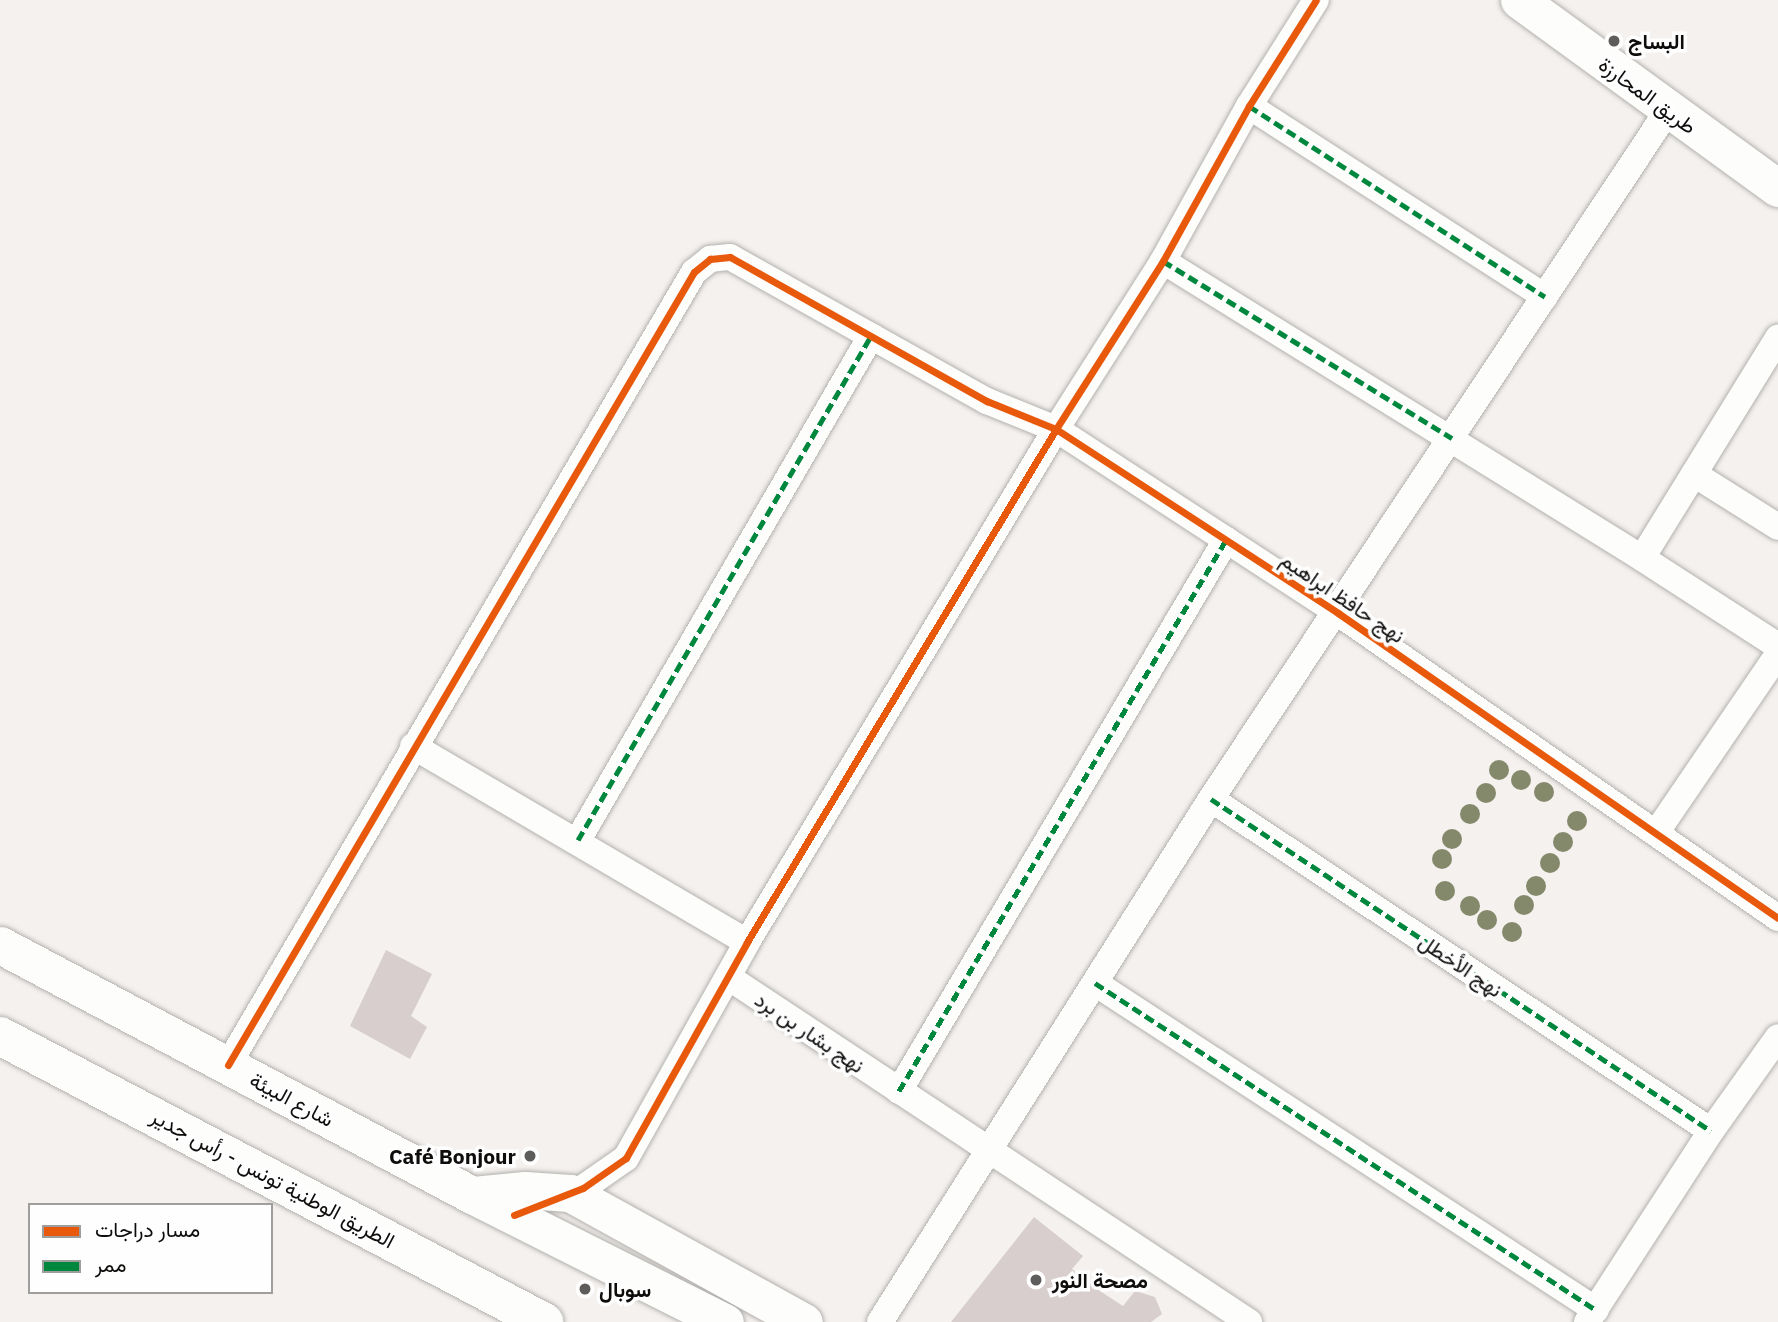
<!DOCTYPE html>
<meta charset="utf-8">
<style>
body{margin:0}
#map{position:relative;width:1778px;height:1322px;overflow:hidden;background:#f4f1ee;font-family:"IBM Plex Sans",Vazirmatn,sans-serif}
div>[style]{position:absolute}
.building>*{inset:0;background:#d7cecd}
.roads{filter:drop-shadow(0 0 2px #b3b1af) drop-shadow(0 0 2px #b3b1af)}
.street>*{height:26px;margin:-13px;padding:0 13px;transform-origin:13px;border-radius:13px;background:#fdfdfc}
.secondary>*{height:37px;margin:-18.5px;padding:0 18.5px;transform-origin:18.5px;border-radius:18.5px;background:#fdfdfc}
.primary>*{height:38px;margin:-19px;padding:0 19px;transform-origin:19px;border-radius:19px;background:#fdfdfc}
.quiet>*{height:5px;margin-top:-2.5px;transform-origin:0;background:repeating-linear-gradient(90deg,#00873e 0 10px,transparent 0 15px)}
.cycleway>*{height:7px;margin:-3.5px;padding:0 3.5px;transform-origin:3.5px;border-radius:3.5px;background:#e8590c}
.trees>*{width:20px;height:20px;margin:-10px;border-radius:50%;background:#84896c}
.dots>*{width:19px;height:19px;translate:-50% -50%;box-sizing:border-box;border:4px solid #fefefe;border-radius:50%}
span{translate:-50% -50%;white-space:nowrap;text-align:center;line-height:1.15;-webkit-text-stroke:7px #fefefe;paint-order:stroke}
.poi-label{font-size:21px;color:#0f0d0c;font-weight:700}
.left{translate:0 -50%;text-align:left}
.right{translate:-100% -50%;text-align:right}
.street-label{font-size:21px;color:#0f0d0c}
.legend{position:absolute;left:28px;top:1203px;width:245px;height:91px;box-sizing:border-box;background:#fefefe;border:2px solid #9e9e9d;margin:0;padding:9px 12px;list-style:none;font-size:21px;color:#0f0d0c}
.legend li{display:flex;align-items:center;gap:14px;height:35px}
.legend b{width:35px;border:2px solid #9e9e9d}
</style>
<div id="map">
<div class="building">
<i style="clip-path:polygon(386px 950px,432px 974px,411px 1016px,427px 1027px,410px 1059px,350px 1026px)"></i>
<i style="clip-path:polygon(1034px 1217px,1083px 1256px,1072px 1269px,1103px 1293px,1123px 1306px,1135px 1291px,1155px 1297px,1162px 1314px,1151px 1322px,951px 1322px)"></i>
</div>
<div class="roads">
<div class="street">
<i style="left:1249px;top:106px;width:352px;rotate:32.8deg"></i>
<i style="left:1163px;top:261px;width:564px;rotate:31.8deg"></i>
<i style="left:1642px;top:558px;width:259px;rotate:-58.3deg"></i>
<i style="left:1694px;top:474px;width:99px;rotate:32.2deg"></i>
<i style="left:1642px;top:558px;width:162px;rotate:32.9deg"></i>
<i style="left:413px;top:746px;width:387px;rotate:30.4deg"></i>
<i style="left:1211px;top:799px;width:600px;rotate:33.58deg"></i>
<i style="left:1656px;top:833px;width:217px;rotate:-55.7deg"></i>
<i style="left:578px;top:840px;width:583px;rotate:-59.83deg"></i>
<i style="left:728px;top:977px;width:625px;rotate:33.51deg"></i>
<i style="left:1095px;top:983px;width:598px;rotate:33.13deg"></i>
<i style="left:228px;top:1065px;width:920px;rotate:-59.56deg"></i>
<i style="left:694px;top:272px;width:21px;rotate:-39deg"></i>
<i style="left:710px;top:259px;width:20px;rotate:-6deg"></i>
<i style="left:730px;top:257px;width:295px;rotate:29.3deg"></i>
<i style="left:987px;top:401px;width:74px;rotate:22.1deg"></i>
<i style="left:1056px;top:429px;width:337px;rotate:33.1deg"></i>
<i style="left:1338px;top:613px;width:535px;rotate:34.73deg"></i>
<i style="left:899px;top:1091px;width:641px;rotate:-59.31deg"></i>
<i style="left:559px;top:1196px;width:25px;rotate:-18deg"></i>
<i style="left:583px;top:1188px;width:52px;rotate:-34.9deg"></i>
<i style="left:626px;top:1158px;width:248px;rotate:-60.7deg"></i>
<i style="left:747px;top:942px;width:599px;rotate:-58.94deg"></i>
<i style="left:1056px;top:429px;width:199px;rotate:-57.5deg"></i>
<i style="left:1163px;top:261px;width:177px;rotate:-61deg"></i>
<i style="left:1249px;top:106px;width:125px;rotate:-57.7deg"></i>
<i style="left:880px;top:1322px;width:619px;rotate:-57.67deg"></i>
<i style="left:1211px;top:799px;width:827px;rotate:-56.44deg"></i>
<i style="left:1587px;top:1322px;width:228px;rotate:-57deg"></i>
<i style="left:1711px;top:1131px;width:115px;rotate:-54.5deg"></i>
</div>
<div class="secondary">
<i style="left:1519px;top:0;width:320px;rotate:36deg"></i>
<i style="left:0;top:945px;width:534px;rotate:27.91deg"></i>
<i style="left:472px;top:1195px;width:283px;rotate:26.7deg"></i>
<i style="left:473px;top:1195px;width:52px;rotate:-5.5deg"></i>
<i style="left:525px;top:1190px;width:45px;rotate:3.8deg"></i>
<i style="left:570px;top:1193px;width:267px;rotate:28.9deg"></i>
</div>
<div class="primary">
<i style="left:0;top:1036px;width:615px;rotate:27.73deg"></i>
</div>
</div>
<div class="quiet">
<i style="left:1249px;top:106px;width:352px;rotate:32.8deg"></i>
<i style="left:1163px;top:261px;width:339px;rotate:31.5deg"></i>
<i style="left:1211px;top:799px;width:600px;rotate:33.58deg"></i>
<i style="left:578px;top:840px;width:583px;rotate:-59.83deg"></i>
<i style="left:1095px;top:983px;width:598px;rotate:33.13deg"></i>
<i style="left:899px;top:1091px;width:641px;rotate:-59.31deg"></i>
</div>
<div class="cycleway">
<i style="left:228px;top:1065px;width:920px;rotate:-59.56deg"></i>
<i style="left:694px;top:272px;width:21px;rotate:-39deg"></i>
<i style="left:710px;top:259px;width:20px;rotate:-6deg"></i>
<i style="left:730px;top:257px;width:295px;rotate:29.3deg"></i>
<i style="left:987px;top:401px;width:74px;rotate:22.1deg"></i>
<i style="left:1056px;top:429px;width:337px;rotate:33.1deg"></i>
<i style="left:1338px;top:613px;width:535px;rotate:34.73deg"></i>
<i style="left:514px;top:1215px;width:74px;rotate:-21.4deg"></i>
<i style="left:583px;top:1188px;width:52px;rotate:-34.9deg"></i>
<i style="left:626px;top:1158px;width:248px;rotate:-60.7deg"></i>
<i style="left:747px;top:942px;width:599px;rotate:-58.94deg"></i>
<i style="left:1056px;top:429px;width:199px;rotate:-57.5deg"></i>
<i style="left:1163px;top:261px;width:177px;rotate:-61deg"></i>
<i style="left:1249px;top:106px;width:125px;rotate:-57.7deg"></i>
</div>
<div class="trees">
<i style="left:1499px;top:770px"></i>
<i style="left:1521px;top:780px"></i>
<i style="left:1544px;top:792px"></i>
<i style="left:1486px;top:793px"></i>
<i style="left:1470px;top:814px"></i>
<i style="left:1577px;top:821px"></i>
<i style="left:1452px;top:839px"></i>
<i style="left:1563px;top:842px"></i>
<i style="left:1442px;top:859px"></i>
<i style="left:1550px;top:863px"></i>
<i style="left:1536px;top:886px"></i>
<i style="left:1445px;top:891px"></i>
<i style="left:1524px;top:905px"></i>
<i style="left:1470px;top:906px"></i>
<i style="left:1487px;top:920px"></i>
<i style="left:1512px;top:932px"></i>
</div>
<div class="dots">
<i style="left:1614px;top:41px;background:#5f5d5b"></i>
<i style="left:530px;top:1156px;background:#5f5d5b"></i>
<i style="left:1036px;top:1280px;background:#5f5d5b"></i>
<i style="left:585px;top:1289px;background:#5f5d5b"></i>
</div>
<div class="poi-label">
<span class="left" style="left:1628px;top:41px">البساج</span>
<span class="right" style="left:516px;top:1156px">Café Bonjour</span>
<span class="left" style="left:1052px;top:1280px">مصحة النور</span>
<span class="left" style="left:599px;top:1289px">سوبال</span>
</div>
<div class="street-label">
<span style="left:1648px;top:95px;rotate:36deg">طريق المحارزة</span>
<span style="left:1343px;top:597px;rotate:34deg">نهج حافظ ابراهيم</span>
<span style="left:1461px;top:965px;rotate:34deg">نهج الأخطل</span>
<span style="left:810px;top:1032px;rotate:34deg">نهج بشار بن برد</span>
<span style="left:292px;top:1099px;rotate:28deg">شارع البيئة</span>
<span style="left:273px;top:1178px;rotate:28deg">الطريق الوطنية تونس - رأس جدير</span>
</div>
<ul class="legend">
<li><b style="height:9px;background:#e8590c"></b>مسار دراجات</li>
<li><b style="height:9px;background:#00873e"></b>ممر</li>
</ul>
</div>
